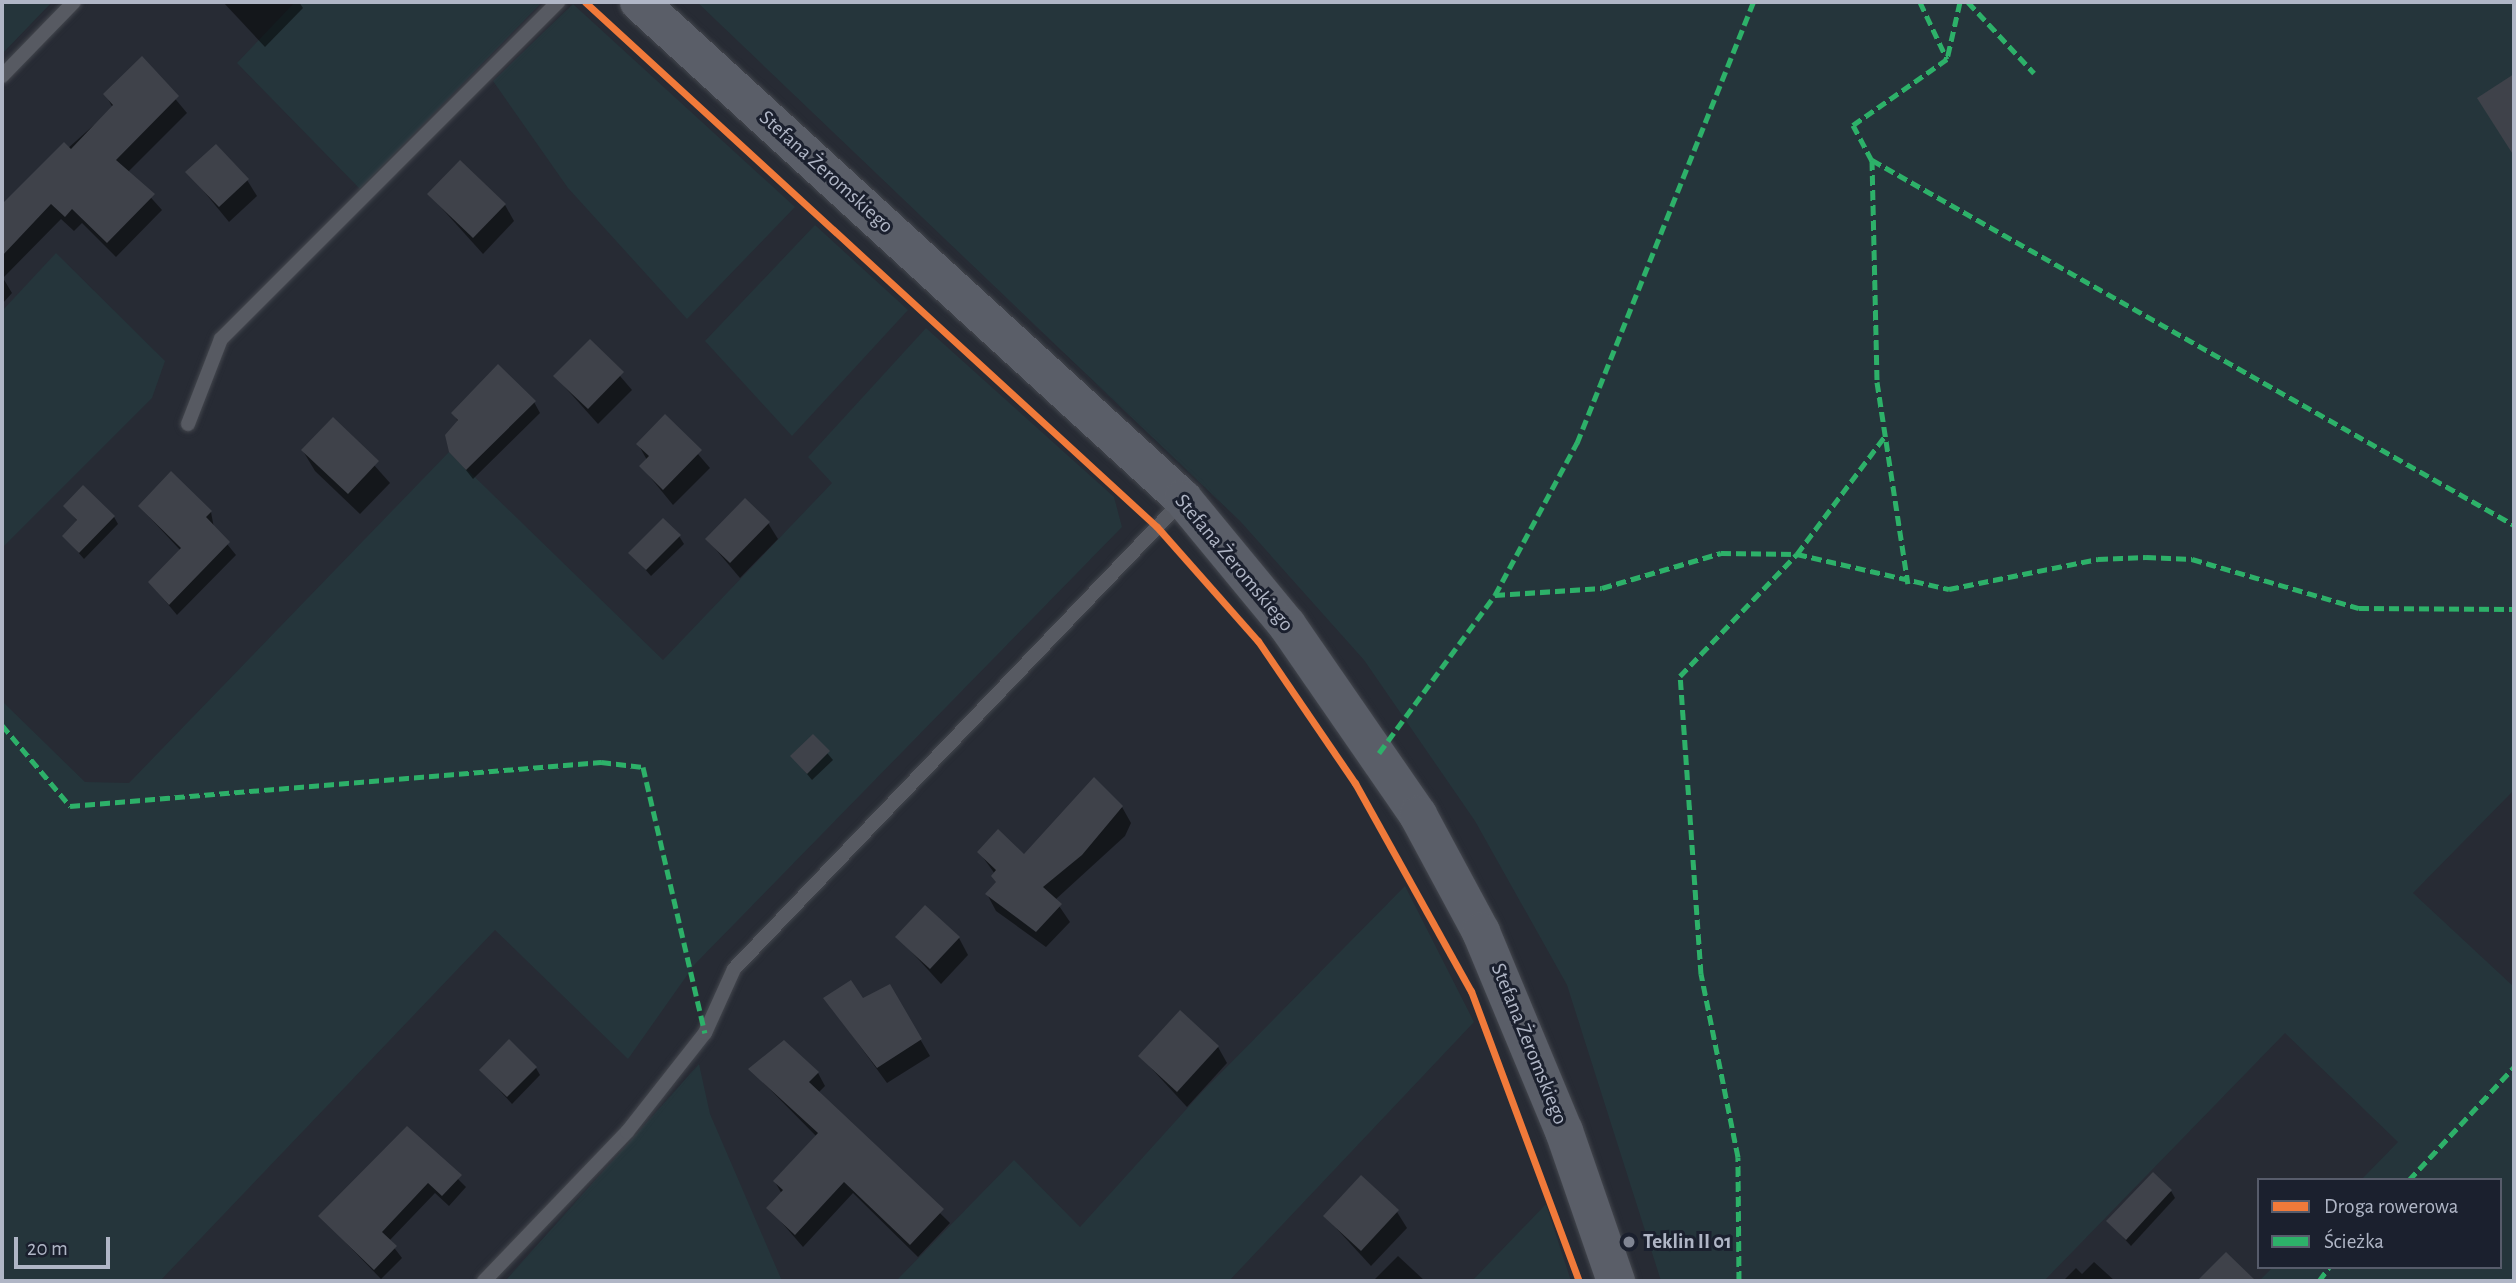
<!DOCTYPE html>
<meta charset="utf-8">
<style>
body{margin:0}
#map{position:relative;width:2516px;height:1283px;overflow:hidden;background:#272b34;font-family:"Alegreya Sans",sans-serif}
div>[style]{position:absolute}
.green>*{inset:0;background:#25353b}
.shadow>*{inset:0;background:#0007}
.building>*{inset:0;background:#3f424a}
.path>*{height:4.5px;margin-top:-2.25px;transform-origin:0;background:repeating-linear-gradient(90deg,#5a5e66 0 5px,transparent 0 10px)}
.roads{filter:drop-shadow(0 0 2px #43464d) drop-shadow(0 0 2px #43464d)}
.lane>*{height:14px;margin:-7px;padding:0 7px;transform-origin:7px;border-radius:7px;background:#575a62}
.secondary>*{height:38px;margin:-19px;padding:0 19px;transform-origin:19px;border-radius:19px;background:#5a5e68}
.quiet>*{height:5px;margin-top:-2.5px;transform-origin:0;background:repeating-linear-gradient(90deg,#2db169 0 10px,transparent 0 15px)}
.cycleway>*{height:7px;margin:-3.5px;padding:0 3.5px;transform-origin:3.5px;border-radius:3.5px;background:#f17a3a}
.dots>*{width:19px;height:19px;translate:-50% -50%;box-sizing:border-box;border:4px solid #1b202e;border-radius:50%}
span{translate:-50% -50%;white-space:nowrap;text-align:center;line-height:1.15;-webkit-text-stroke:6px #1b202e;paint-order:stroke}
.street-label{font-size:21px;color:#b0b6c6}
.poi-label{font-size:21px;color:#b0b6c6;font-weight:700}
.left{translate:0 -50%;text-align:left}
.frame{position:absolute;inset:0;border:4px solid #b0b6c6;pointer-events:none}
.legend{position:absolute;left:2257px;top:1178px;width:245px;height:91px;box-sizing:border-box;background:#1b202e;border:2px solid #575c6b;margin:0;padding:9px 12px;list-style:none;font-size:21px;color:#b0b6c6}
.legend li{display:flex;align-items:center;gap:14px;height:35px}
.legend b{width:35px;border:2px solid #575c6b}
.scale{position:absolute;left:14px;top:1237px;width:96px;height:32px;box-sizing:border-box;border:4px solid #b0b6c6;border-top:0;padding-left:9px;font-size:21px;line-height:24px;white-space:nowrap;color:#b0b6c6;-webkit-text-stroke:5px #1b202e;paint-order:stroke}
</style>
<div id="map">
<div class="green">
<i style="clip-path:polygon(2px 2px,52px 2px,2px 54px)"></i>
<i style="clip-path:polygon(295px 2px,542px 2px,360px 189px,237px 63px)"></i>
<i style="clip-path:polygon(697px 2px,2514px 2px,2514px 790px,2413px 893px,2514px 987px,2514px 1281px,2259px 1281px,2273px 1267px,2500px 1267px,2500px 1180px,2361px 1180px,2398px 1142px,2285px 1033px,2044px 1281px,1661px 1281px,1567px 985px,1475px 821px,1364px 660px,1240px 521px)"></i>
<i style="clip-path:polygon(573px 4px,795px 207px,687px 319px,568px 188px,493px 81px)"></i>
<i style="clip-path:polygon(815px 225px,908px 310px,792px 436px,705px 341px)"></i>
<i style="clip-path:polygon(56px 253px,165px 361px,152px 398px,2px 548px,2px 311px)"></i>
<i style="clip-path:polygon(926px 328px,1114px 497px,1122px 527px,695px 964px,628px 1059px,495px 930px,160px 1281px,2px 1281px,2px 701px,85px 782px,129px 783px,449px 452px,663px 660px,832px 483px,808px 457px)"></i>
<i style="clip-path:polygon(1405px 886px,1474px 1022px,1229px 1281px,896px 1281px,1014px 1160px,1080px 1227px,1201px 1093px)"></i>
<i style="clip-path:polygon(699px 1064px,710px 1114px,782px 1281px,505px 1281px)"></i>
<i style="clip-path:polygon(1546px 1204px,1571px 1281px,1472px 1281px)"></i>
</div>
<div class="shadow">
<i style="clip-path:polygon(223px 2px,299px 2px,303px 8px,265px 47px)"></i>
<i style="clip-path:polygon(142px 59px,187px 113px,128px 172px,162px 210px,116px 257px,82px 223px,74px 231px,61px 219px,3px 278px,12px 293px,2px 304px,2px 207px,113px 108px,105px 94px)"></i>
<i style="clip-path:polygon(188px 172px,247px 180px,257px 196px,229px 222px)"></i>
<i style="clip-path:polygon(429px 194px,505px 205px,514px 221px,483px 254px)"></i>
<i style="clip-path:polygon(590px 341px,632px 390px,598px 424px,555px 376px)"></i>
<i style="clip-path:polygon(534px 402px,540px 413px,473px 479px,451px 451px,459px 423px,453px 413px)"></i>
<i style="clip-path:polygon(666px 417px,710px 468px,673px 505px,641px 466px,647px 460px,638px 444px)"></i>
<i style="clip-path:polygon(333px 419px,390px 483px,360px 514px,315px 471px,303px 451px)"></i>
<i style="clip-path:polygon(65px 506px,114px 517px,118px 524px,84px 559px,64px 536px,78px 522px)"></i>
<i style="clip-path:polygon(140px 507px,211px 512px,214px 528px,236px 555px,177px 615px,150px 583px,181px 551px)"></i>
<i style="clip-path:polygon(768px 523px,778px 539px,740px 578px,707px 539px)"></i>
<i style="clip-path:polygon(679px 536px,684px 544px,651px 576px,631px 553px)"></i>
<i style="clip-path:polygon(813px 736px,833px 760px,812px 780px,792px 756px)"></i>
<i style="clip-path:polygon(1122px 807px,1131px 823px,1125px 836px,1055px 900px,1070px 922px,1046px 947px,996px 911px,987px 894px,997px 883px,995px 874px,979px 852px,1024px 857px)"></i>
<i style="clip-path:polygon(898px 937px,959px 938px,968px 955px,941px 984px)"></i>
<i style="clip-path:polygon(889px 986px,930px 1056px,887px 1083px,825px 998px,862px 1001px)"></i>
<i style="clip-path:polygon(1218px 1047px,1227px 1063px,1187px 1107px,1140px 1056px)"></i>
<i style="clip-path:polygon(536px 1068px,540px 1075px,512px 1104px,481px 1070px)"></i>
<i style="clip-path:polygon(751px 1070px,818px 1073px,825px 1086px,818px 1093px,950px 1223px,918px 1257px,853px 1193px,803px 1247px,769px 1208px,782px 1194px,775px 1182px,817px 1137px)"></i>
<i style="clip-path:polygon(407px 1128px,466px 1187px,449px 1206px,435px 1193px,389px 1241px,402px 1258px,381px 1279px,320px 1216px)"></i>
<i style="clip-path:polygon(2171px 1191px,2175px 1198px,2131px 1246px,2108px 1221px)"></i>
<i style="clip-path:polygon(1397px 1212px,1407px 1228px,1371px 1266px,1325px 1216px)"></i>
<i style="clip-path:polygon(1398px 1256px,1425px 1281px,1373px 1281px)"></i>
<i style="clip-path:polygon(2094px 1262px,2115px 1281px,2063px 1281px,2076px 1268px,2082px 1274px)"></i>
</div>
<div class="building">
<i style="clip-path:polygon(142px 56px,179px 96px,116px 160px,155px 194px,107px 243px,72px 209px,65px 217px,51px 204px,2px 256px,2px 204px,64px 142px,71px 149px,113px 105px,103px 94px)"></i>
<i style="clip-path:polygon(2514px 74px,2514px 156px,2477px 98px)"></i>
<i style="clip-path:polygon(216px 144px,249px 179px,219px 207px,185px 172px)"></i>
<i style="clip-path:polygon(460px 160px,506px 204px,473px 238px,427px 194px)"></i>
<i style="clip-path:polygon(590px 339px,624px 372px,588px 409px,553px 376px)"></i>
<i style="clip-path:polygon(498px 364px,536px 401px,466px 470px,449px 452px,445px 435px,458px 420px,451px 413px)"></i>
<i style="clip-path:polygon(665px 414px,702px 450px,663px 490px,639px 466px,649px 456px,636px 444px)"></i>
<i style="clip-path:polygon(333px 417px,379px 461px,348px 494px,301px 450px)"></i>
<i style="clip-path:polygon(171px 471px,212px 511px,206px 517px,230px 542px,169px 605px,148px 582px,181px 548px,138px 506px)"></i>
<i style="clip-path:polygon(83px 485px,115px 516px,79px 553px,62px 536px,77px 520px,63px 506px)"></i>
<i style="clip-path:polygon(745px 498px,770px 522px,730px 563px,705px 539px)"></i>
<i style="clip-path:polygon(663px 518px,681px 535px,646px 570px,628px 553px)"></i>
<i style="clip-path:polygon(813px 734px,830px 751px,807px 774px,790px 756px)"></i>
<i style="clip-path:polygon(1094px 777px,1123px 806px,1082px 855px,1043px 887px,1062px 904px,1036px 932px,985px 894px,996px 882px,991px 876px,996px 870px,977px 852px,998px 829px,1024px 854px)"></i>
<i style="clip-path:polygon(925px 905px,960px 937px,930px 969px,895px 937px)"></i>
<i style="clip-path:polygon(851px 980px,863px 998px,890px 984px,922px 1039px,877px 1068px,823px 998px)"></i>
<i style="clip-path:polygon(1180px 1010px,1219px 1046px,1177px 1092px,1138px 1056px)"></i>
<i style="clip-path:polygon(509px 1039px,537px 1067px,507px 1097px,479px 1070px)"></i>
<i style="clip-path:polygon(784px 1040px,819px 1072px,809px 1082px,944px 1209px,910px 1245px,844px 1182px,795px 1235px,766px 1208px,783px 1190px,773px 1181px,818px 1133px,748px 1069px)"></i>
<i style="clip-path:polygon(407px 1126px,462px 1175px,442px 1196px,428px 1183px,382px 1232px,397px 1246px,374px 1270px,318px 1216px)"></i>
<i style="clip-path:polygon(2153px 1172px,2172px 1190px,2126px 1240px,2106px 1221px)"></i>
<i style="clip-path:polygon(1361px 1175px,1399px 1210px,1361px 1251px,1323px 1216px)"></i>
<i style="clip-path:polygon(2226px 1252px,2256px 1281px,2197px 1281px)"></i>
</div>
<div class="path">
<i style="left:585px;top:2px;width:35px;rotate:41deg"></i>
</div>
<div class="roads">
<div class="lane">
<i style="left:2px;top:76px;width:103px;rotate:-45.8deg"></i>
<i style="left:188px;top:424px;width:91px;rotate:-68.8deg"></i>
<i style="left:221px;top:339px;width:477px;rotate:-45deg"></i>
<i style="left:484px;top:1281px;width:207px;rotate:-46.2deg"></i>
<i style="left:627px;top:1132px;width:126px;rotate:-51.8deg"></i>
<i style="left:705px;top:1033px;width:70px;rotate:-65.6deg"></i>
<i style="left:734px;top:969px;width:648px;rotate:-46.25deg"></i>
</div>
<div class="secondary">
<i style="left:639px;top:2px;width:737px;rotate:42.41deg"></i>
<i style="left:1183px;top:499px;width:163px;rotate:50.5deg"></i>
<i style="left:1287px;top:625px;width:231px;rotate:55.4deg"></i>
<i style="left:1418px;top:815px;width:133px;rotate:61.7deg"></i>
<i style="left:1481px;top:932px;width:216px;rotate:67.4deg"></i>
<i style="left:1564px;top:1131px;width:159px;rotate:70.9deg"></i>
</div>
</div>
<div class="quiet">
<i style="left:1920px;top:2px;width:63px;rotate:64.7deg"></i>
<i style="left:1960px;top:2px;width:58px;rotate:102.8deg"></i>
<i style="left:1947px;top:59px;width:115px;rotate:144.9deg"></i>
<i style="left:1853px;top:125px;width:40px;rotate:62deg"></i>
<i style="left:1872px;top:160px;width:739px;rotate:29.62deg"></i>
<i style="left:1968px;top:2px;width:97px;rotate:47.1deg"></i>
<i style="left:1872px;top:160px;width:222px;rotate:88.7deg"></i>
<i style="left:1877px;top:382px;width:204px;rotate:81.3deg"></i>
<i style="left:1495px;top:595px;width:107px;rotate:-3.7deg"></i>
<i style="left:1602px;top:588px;width:124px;rotate:-16.4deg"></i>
<i style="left:1721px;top:553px;width:76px;rotate:0.8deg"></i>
<i style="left:1797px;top:554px;width:156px;rotate:13deg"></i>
<i style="left:1949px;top:589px;width:152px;rotate:-11.4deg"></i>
<i style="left:2098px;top:559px;width:48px;rotate:-2.4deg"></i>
<i style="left:2146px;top:557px;width:46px;rotate:2.5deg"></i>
<i style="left:2192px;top:559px;width:174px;rotate:16.4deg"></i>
<i style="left:2359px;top:608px;width:155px;rotate:0.4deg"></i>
<i style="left:2px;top:725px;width:106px;rotate:50deg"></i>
<i style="left:70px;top:806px;width:533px;rotate:-4.74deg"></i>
<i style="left:601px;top:762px;width:42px;rotate:6.8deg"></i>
<i style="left:643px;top:767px;width:273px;rotate:76.9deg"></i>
<i style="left:1379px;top:753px;width:196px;rotate:-53.7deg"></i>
<i style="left:1495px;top:595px;width:173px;rotate:-61.7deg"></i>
<i style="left:1577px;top:443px;width:475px;rotate:-68.2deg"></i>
<i style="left:2409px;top:1180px;width:154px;rotate:-47.1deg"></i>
<i style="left:1739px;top:1281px;width:124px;rotate:-90.5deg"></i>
<i style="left:1738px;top:1157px;width:187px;rotate:-101.4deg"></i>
<i style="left:1701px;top:974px;width:299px;rotate:-94deg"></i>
<i style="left:1680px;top:676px;width:169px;rotate:-46.2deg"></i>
<i style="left:1797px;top:554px;width:147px;rotate:-53.3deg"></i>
<i style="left:2319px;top:1281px;width:17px;rotate:-54deg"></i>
</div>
<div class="cycleway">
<i style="left:585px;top:2px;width:776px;rotate:42.55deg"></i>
<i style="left:1157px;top:527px;width:152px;rotate:48.5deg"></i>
<i style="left:1258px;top:641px;width:172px;rotate:55.7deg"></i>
<i style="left:1355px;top:783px;width:238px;rotate:60.9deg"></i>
<i style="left:1471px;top:991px;width:309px;rotate:69.6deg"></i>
</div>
<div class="dots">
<i style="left:1629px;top:1242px;background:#808593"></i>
</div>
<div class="street-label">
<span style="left:826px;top:172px;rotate:42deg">Stefana Żeromskiego</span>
<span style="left:1234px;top:563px;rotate:50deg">Stefana Żeromskiego</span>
<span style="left:1529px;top:1044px;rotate:68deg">Stefana Żeromskiego</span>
</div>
<div class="poi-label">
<span class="left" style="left:1643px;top:1242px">Teklin II 01</span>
</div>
<div class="frame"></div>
<ul class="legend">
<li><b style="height:9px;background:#f17a3a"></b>Droga rowerowa</li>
<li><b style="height:9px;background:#2db169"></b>Ścieżka</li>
</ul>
<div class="scale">20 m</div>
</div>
